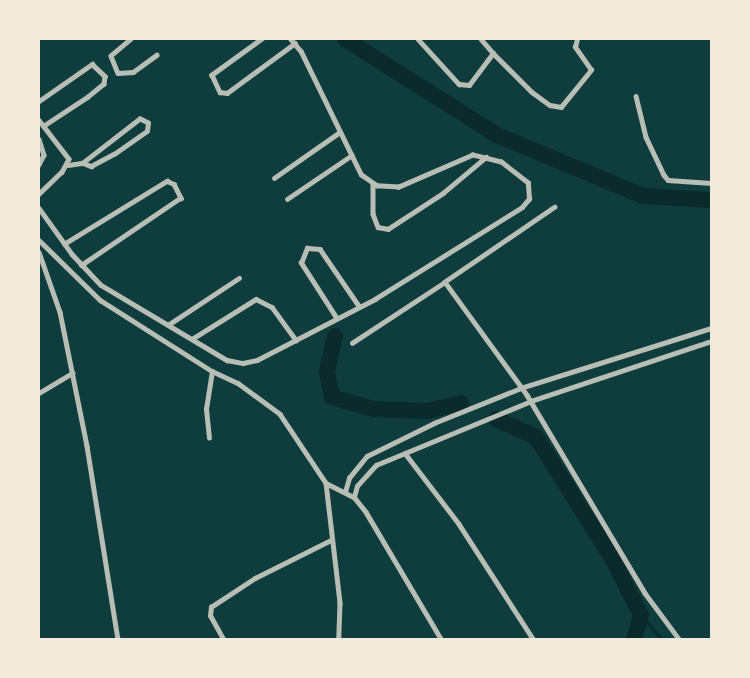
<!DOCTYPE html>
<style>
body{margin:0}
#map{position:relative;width:750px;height:678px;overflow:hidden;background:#0f3d3e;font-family:Manrope,sans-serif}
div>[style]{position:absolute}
.stream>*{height:3px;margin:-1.5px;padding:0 1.5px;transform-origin:1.5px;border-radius:1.5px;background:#0a2a2b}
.river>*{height:16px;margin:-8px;padding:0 8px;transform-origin:8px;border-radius:8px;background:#0a2a2b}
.minor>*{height:4.5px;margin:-2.25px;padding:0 2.25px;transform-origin:2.25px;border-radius:2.25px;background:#b8beb3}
span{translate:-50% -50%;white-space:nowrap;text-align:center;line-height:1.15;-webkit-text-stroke:6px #f1e9da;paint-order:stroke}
.frame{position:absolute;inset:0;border:40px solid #f1e9da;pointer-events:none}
</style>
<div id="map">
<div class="stream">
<i style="left:641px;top:615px;width:31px;rotate:50deg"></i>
</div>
<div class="river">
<i style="left:345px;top:39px;width:180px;rotate:32.3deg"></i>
<i style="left:497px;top:135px;width:158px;rotate:22.7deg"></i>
<i style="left:643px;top:196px;width:68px;rotate:3.4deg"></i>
<i style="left:335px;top:336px;width:37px;rotate:103deg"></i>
<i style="left:327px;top:372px;width:25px;rotate:79deg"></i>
<i style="left:332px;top:397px;width:43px;rotate:16.3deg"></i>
<i style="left:373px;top:409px;width:54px;rotate:2.1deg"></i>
<i style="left:427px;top:411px;width:35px;rotate:-13deg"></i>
<i style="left:496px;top:419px;width:44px;rotate:24.2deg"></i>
<i style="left:536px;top:437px;width:143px;rotate:57.9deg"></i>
<i style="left:612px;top:558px;width:64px;rotate:63deg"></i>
<i style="left:641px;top:615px;width:25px;rotate:106deg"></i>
</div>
<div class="minor">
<i style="left:131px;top:39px;width:26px;rotate:140deg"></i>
<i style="left:111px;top:56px;width:18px;rotate:68deg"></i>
<i style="left:118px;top:73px;width:15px;rotate:-4deg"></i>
<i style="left:133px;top:72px;width:29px;rotate:-36deg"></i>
<i style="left:262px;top:39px;width:62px;rotate:144.2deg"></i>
<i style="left:212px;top:75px;width:19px;rotate:65deg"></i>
<i style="left:220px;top:92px;width:7px;rotate:8deg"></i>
<i style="left:227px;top:93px;width:84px;rotate:-36.3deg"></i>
<i style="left:418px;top:39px;width:61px;rotate:47.7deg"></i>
<i style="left:459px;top:84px;width:10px;rotate:6deg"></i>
<i style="left:469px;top:85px;width:40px;rotate:-53deg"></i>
<i style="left:493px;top:53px;width:55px;rotate:45deg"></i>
<i style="left:532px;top:92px;width:22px;rotate:36deg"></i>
<i style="left:550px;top:105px;width:11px;rotate:10deg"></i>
<i style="left:561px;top:107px;width:48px;rotate:-51deg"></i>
<i style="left:591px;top:70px;width:28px;rotate:-125deg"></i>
<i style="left:575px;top:47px;width:8px;rotate:-76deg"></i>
<i style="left:481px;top:39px;width:18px;rotate:49deg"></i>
<i style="left:636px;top:96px;width:42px;rotate:76.3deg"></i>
<i style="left:646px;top:137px;width:42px;rotate:64.7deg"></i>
<i style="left:664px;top:175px;width:6px;rotate:51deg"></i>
<i style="left:668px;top:180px;width:43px;rotate:4deg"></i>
<i style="left:39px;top:101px;width:65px;rotate:-34.9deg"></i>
<i style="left:92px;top:64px;width:18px;rotate:43deg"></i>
<i style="left:105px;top:76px;width:8px;rotate:97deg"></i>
<i style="left:104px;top:84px;width:21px;rotate:141deg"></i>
<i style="left:88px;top:97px;width:53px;rotate:146.6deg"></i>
<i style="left:39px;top:120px;width:49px;rotate:52.4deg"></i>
<i style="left:69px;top:159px;width:15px;rotate:118deg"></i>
<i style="left:62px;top:172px;width:32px;rotate:136deg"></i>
<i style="left:39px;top:139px;width:17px;rotate:73deg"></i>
<i style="left:44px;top:155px;width:11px;rotate:117deg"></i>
<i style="left:68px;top:165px;width:15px;rotate:-8deg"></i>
<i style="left:83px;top:163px;width:9px;rotate:21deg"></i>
<i style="left:91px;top:166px;width:26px;rotate:-28deg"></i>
<i style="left:114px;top:154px;width:40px;rotate:-34.9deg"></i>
<i style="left:147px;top:131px;width:8px;rotate:-83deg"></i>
<i style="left:148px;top:123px;width:9px;rotate:-153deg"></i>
<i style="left:140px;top:119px;width:72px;rotate:142.3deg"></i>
<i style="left:274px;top:178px;width:80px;rotate:-34.9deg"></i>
<i style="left:373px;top:183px;width:31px;rotate:90deg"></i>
<i style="left:373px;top:214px;width:14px;rotate:69deg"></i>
<i style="left:378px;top:227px;width:10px;rotate:11deg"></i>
<i style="left:388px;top:229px;width:66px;rotate:-33.2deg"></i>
<i style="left:443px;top:193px;width:56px;rotate:-39.9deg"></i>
<i style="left:287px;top:199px;width:78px;rotate:-34.1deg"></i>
<i style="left:555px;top:207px;width:133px;rotate:145.7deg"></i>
<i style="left:445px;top:282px;width:140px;rotate:54deg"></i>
<i style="left:527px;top:395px;width:230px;rotate:59.2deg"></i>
<i style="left:645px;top:593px;width:57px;rotate:53.5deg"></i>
<i style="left:39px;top:208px;width:57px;rotate:54.3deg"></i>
<i style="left:72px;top:254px;width:42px;rotate:46.9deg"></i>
<i style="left:101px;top:285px;width:147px;rotate:30.8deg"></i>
<i style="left:227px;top:360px;width:16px;rotate:11deg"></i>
<i style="left:243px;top:363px;width:14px;rotate:-12deg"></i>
<i style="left:257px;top:360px;width:133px;rotate:-27.3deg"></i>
<i style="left:375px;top:299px;width:173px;rotate:-32deg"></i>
<i style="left:522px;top:207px;width:11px;rotate:-49deg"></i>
<i style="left:529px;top:199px;width:16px;rotate:-94deg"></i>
<i style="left:528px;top:183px;width:34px;rotate:-142deg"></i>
<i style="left:501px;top:162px;width:29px;rotate:-166deg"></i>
<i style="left:473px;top:155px;width:81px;rotate:156.6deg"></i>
<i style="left:399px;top:187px;width:22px;rotate:-177deg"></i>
<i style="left:377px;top:186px;width:19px;rotate:-145deg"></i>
<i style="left:361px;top:175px;width:137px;rotate:-116deg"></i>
<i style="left:301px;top:52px;width:17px;rotate:-130deg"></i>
<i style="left:39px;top:240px;width:86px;rotate:44.5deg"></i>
<i style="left:100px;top:300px;width:133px;rotate:32.4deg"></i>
<i style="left:212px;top:371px;width:29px;rotate:25deg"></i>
<i style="left:238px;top:383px;width:52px;rotate:36.4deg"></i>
<i style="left:280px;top:414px;width:83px;rotate:56.3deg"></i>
<i style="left:326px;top:483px;width:121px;rotate:83.3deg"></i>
<i style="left:340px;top:603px;width:36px;rotate:92deg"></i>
<i style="left:64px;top:244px;width:121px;rotate:-31.5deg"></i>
<i style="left:167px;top:181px;width:8px;rotate:23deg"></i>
<i style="left:174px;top:184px;width:16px;rotate:63deg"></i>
<i style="left:181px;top:198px;width:120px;rotate:145.9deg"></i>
<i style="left:39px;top:252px;width:64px;rotate:70.7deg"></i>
<i style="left:60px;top:312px;width:137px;rotate:78.6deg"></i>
<i style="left:87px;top:446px;width:195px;rotate:80.9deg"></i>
<i style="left:337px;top:319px;width:67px;rotate:-122.7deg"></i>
<i style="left:301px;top:263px;width:16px;rotate:-68deg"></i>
<i style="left:307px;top:248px;width:13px;rotate:4deg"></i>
<i style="left:320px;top:249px;width:69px;rotate:55.6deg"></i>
<i style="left:168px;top:325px;width:85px;rotate:-33.5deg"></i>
<i style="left:192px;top:339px;width:75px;rotate:-32deg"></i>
<i style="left:256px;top:299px;width:18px;rotate:27deg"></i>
<i style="left:272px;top:307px;width:41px;rotate:54deg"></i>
<i style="left:352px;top:343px;width:111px;rotate:-33.3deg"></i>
<i style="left:39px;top:393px;width:39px;rotate:-31deg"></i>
<i style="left:209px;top:438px;width:29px;rotate:-96deg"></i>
<i style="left:206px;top:409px;width:38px;rotate:-81deg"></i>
<i style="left:405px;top:453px;width:89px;rotate:52.7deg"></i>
<i style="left:459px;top:524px;width:137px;rotate:57.2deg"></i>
<i style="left:326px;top:483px;width:31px;rotate:27deg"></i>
<i style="left:354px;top:497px;width:19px;rotate:51deg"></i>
<i style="left:366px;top:512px;width:147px;rotate:59.4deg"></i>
<i style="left:345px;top:492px;width:15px;rotate:-74deg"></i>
<i style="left:349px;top:478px;width:28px;rotate:-51deg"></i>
<i style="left:367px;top:456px;width:75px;rotate:-26.2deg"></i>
<i style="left:434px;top:423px;width:94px;rotate:-21.9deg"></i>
<i style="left:521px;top:388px;width:199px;rotate:-17.5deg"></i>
<i style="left:354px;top:497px;width:11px;rotate:-75deg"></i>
<i style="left:357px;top:486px;width:28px;rotate:-48deg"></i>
<i style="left:376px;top:465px;width:168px;rotate:-22.4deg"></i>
<i style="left:531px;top:401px;width:190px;rotate:-18.4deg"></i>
<i style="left:223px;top:639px;width:26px;rotate:-119deg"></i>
<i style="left:210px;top:616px;width:9px;rotate:-84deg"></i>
<i style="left:211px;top:607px;width:53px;rotate:-33.4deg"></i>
<i style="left:255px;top:578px;width:85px;rotate:-26.6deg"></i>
</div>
<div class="frame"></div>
</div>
